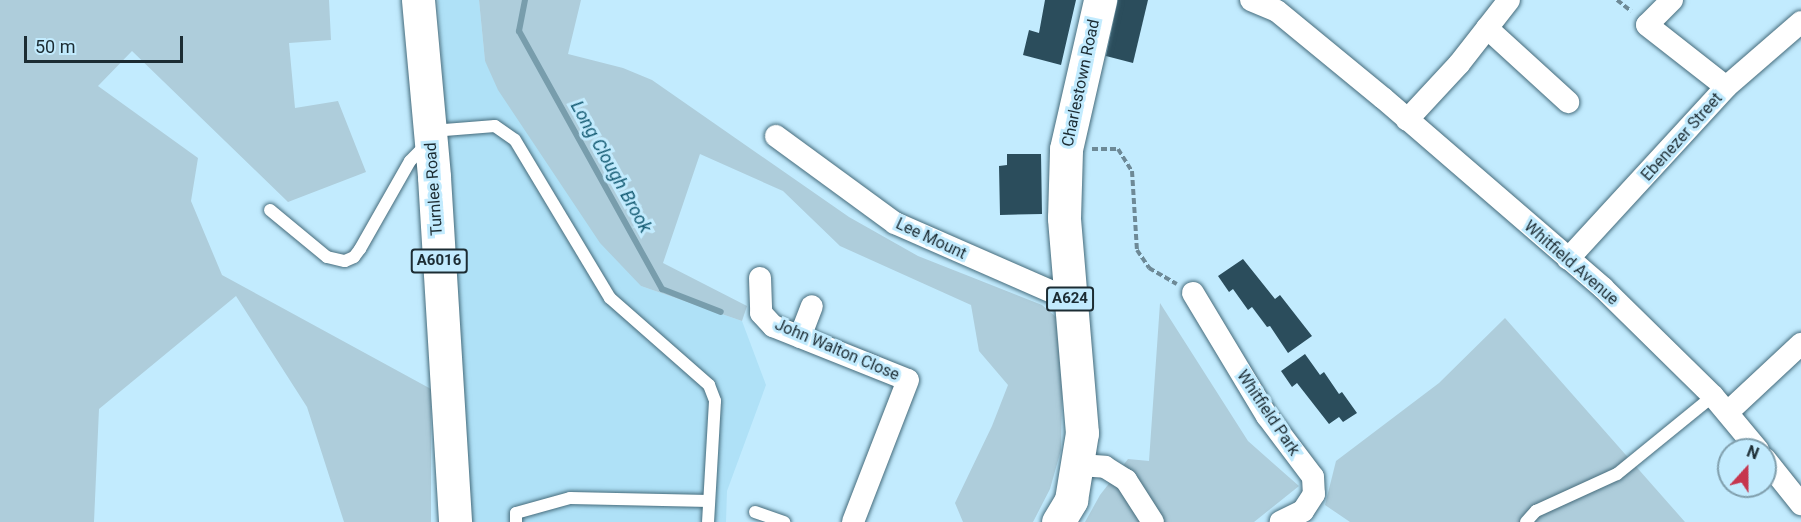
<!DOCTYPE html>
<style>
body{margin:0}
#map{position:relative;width:1801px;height:522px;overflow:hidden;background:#c2ebfe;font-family:Roboto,sans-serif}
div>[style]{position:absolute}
.built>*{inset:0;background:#afe1f7}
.green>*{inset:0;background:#aecddb}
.stream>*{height:6px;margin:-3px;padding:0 3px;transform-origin:3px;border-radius:3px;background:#789dac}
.building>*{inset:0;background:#2b4d5c}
.path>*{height:4px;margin-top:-2px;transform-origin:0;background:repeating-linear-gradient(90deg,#6d8996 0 6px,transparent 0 9px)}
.roads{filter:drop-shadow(0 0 2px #456b7b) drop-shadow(0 0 2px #456b7b)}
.service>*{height:12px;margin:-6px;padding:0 6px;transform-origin:6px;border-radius:6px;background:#fff}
.minor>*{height:22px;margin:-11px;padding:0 11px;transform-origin:11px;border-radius:11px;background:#fff}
.primary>*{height:33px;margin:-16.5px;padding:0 16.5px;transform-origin:16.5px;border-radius:16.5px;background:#fff}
span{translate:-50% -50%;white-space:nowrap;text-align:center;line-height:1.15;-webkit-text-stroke:6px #c2ebfe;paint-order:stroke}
.shield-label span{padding:2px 4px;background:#c2ebfe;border:2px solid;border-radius:4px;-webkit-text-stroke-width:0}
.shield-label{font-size:15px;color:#1c2c33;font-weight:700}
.street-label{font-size:16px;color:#1c2c33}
.water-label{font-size:18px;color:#135a72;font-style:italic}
.north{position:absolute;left:1717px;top:438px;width:60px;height:60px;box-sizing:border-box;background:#c2ebfe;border:2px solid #809fad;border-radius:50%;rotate:21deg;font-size:16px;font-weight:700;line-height:24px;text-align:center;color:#1c2c33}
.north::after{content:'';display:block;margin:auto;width:21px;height:27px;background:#c6364e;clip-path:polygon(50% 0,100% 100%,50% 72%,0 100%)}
.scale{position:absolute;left:24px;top:36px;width:159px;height:27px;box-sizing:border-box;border:3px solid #1c2c33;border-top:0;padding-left:8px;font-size:18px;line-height:21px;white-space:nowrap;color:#1c2c33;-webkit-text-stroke:4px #c2ebfe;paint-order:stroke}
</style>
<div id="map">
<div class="built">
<i style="clip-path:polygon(438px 0,479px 0,485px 61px,641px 286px,742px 321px,766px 385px,727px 491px,726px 522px,471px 522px)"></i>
</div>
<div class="green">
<i style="clip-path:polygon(0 0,329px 0,331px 40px,289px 43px,295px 108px,338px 101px,366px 172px,288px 202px,132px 51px,98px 86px,198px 158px,191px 201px,222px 275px,431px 389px,431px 522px,344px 522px,307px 407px,236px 296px,99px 409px,94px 522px,0 522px)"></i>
<i style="clip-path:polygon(479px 0,581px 0,568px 54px,623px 68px,652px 80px,849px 217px,918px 256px,1042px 305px,1056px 317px,1062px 393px,1061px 450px,1050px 489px,1033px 522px,963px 522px,955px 503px,992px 426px,1008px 385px,979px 351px,971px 305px,840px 246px,783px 191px,700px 154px,663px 263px,747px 306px,742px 321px,641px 286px,600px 243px,498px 90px,485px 61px)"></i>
<i style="clip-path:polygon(1160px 303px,1248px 441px,1299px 486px,1254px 522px,1085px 522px,1100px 495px,1128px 459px,1149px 461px)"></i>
<i style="clip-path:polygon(1505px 318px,1685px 522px,1350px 522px,1325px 505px,1336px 461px,1439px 383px)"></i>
</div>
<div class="stream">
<i style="left:525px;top:0;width:32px;rotate:101deg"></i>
<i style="left:519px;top:31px;width:295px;rotate:61deg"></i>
<i style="left:662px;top:289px;width:63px;rotate:21.3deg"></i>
</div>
<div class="building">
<i style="clip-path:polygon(1045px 0,1076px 0,1061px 65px,1023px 55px,1029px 30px,1039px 33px)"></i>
<i style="clip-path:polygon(1118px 0,1148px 0,1133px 63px,1106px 56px)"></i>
<i style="clip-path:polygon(1007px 154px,1041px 154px,1042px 214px,1000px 215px,999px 166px,1007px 165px)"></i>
<i style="clip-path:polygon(1243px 259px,1275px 299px,1280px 295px,1312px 336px,1288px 353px,1270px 326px,1267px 327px,1252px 307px,1248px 310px,1233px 289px,1229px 292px,1218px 276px)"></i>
<i style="clip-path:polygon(1305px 354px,1320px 375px,1324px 372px,1339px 394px,1342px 392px,1357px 413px,1343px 422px,1339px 417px,1329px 424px,1297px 383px,1292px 387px,1281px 371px)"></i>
</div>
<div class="path">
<i style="left:1617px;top:0;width:18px;rotate:38deg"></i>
<i style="left:1092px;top:149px;width:26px"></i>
<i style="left:1118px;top:149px;width:26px;rotate:58deg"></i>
<i style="left:1132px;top:171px;width:79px;rotate:86.4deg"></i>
<i style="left:1137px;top:250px;width:22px;rotate:56deg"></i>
<i style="left:1149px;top:268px;width:32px;rotate:30deg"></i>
</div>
<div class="roads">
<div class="service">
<i style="left:432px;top:131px;width:63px;rotate:-4.5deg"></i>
<i style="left:495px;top:126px;width:24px;rotate:35deg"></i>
<i style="left:515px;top:140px;width:184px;rotate:59deg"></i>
<i style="left:610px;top:298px;width:132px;rotate:41.3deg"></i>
<i style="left:709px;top:385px;width:17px;rotate:69deg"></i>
<i style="left:715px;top:401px;width:121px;rotate:93.3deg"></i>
<i style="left:270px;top:210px;width:74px;rotate:39.5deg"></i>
<i style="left:327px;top:257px;width:18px;rotate:13deg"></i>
<i style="left:345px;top:261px;width:10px;rotate:-24deg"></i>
<i style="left:354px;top:257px;width:10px;rotate:-53deg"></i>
<i style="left:360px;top:249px;width:101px;rotate:-60.4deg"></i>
<i style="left:410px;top:161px;width:14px;rotate:-45deg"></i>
<i style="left:420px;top:151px;width:8px;rotate:-14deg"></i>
<i style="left:755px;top:512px;width:31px;rotate:19deg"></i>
<i style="left:516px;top:522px;width:9px;rotate:-90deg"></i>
<i style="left:516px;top:513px;width:56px;rotate:-15.5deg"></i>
<i style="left:570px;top:498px;width:139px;rotate:1.2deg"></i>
<i style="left:1526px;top:522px;width:15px;rotate:-48deg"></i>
<i style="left:1536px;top:511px;width:89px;rotate:-24.6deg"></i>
<i style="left:1617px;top:474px;width:124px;rotate:-39.1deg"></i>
</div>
<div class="minor">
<i style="left:1251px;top:0;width:28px;rotate:23deg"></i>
<i style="left:1277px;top:11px;width:137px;rotate:39.4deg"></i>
<i style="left:1383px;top:98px;width:291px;rotate:40.8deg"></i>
<i style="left:1603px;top:288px;width:154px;rotate:44.5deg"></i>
<i style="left:1713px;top:396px;width:70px;rotate:50.2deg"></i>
<i style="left:1672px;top:0;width:35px;rotate:135deg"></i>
<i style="left:1647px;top:25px;width:100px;rotate:38.1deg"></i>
<i style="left:1487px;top:28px;width:110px;rotate:42.4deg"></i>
<i style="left:1407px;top:120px;width:76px;rotate:-47.1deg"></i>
<i style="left:1459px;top:64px;width:81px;rotate:-52deg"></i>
<i style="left:776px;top:136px;width:147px;rotate:36.2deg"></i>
<i style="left:895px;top:223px;width:191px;rotate:23.7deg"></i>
<i style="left:1568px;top:259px;width:234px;rotate:-47.4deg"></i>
<i style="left:1726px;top:87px;width:99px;rotate:-40.9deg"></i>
<i style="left:760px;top:278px;width:35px;rotate:88deg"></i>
<i style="left:761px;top:313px;width:18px;rotate:47deg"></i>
<i style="left:773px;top:326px;width:145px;rotate:21.8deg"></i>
<i style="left:908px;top:380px;width:152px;rotate:111.2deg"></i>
<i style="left:1193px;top:293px;width:144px;rotate:59deg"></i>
<i style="left:1267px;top:416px;width:76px;rotate:53deg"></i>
<i style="left:1313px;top:477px;width:17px;rotate:87deg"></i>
<i style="left:1314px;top:494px;width:20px;rotate:123deg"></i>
<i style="left:1303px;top:511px;width:25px;rotate:154deg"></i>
<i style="left:800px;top:337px;width:33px;rotate:-69deg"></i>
<i style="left:1728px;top:412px;width:100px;rotate:-43deg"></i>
<i style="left:1765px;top:459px;width:58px;rotate:51.3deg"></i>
<i style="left:1079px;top:465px;width:26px;rotate:4deg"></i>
<i style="left:1105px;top:467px;width:25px;rotate:32deg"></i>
<i style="left:1126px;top:480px;width:50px;rotate:57.3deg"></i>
</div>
<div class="primary">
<i style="left:418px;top:0;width:178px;rotate:84.8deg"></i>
<i style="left:434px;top:177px;width:346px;rotate:86.5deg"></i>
<i style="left:1058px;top:522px;width:26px;rotate:-59deg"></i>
<i style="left:1071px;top:500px;width:68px;rotate:-80.7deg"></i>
<i style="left:1082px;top:433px;width:216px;rotate:-94.8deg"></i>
<i style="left:1064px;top:218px;width:69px;rotate:-88.3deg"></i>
<i style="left:1066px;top:149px;width:153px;rotate:-77.1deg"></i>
</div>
</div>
<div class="shield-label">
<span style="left:439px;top:261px">A6016</span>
<span style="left:1070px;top:299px">A624</span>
</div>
<div class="street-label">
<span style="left:1081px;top:83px;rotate:-78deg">Charlestown Road</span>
<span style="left:1682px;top:137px;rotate:-48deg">Ebenezer Street</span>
<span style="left:434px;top:189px;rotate:-94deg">Turnlee Road</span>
<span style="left:931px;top:239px;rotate:25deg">Lee Mount</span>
<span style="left:1571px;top:263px;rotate:41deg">Whitfield Avenue</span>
<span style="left:837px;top:350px;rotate:23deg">John Walton Close</span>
<span style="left:1268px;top:413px;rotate:56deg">Whitfield Park</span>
</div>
<div class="water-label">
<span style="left:611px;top:167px;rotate:61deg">Long Clough Brook</span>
</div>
<div class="north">N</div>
<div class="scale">50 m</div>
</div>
